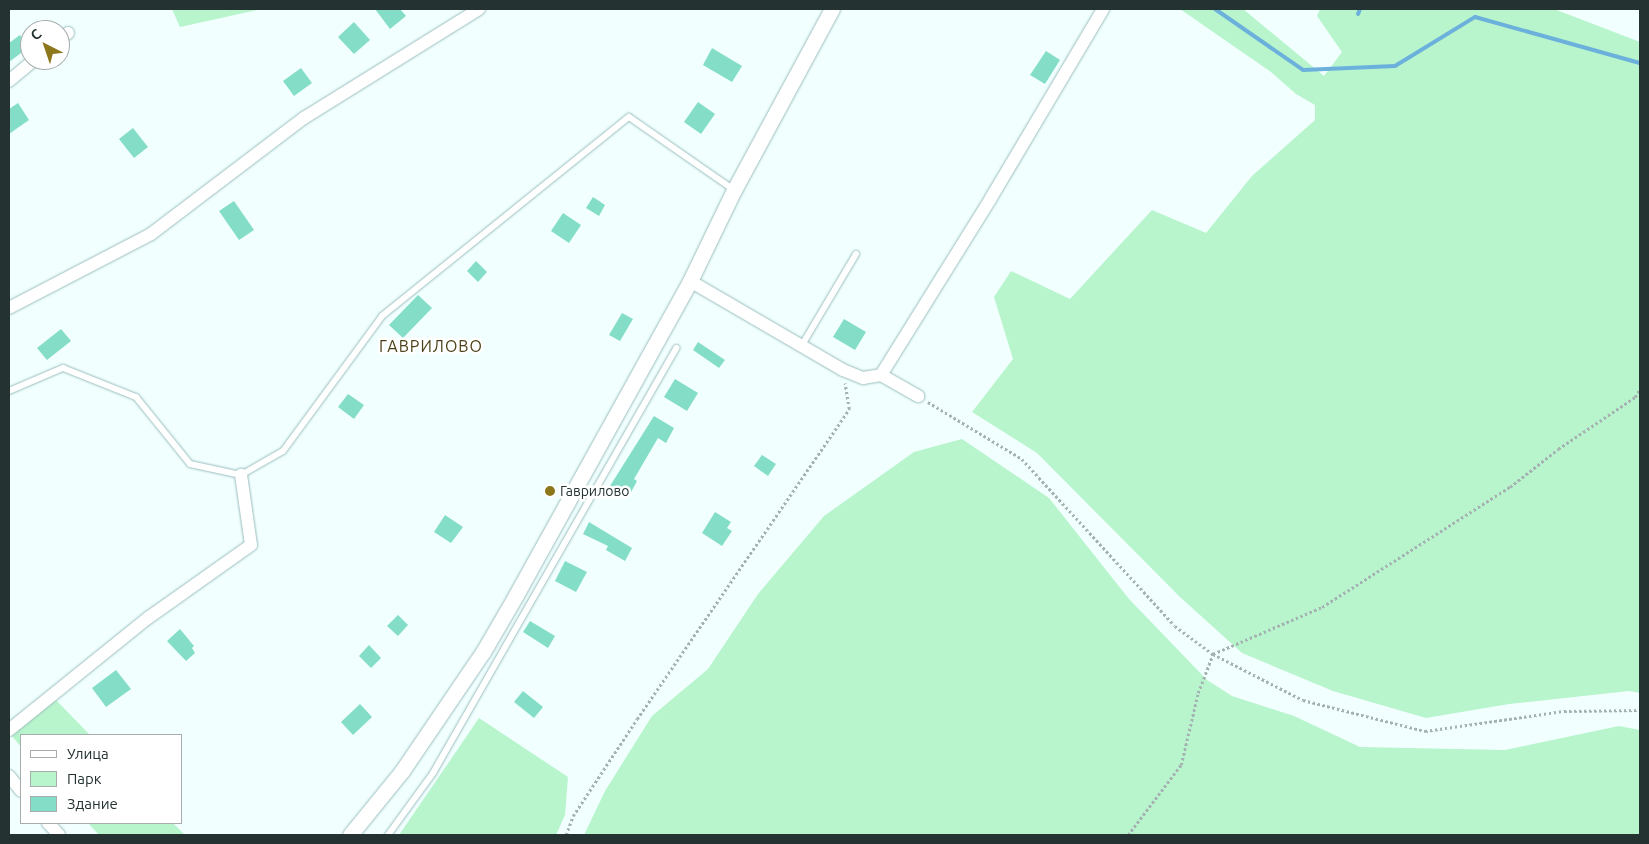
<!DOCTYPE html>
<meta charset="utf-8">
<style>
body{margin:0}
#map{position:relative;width:1649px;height:844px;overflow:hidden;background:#f1ffff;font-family:Ubuntu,sans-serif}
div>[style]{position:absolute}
.green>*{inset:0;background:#b8f5cd}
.stream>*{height:4px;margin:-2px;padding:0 2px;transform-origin:2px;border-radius:2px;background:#6cb1dc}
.building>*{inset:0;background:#84dec7}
.path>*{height:2.5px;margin-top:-1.25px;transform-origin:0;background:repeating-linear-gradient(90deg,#a4b2b2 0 2.5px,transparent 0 5px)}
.roads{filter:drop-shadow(0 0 1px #9bbdbd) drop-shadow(0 0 1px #9bbdbd)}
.service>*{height:6px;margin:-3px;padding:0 3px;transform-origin:3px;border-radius:3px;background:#fff}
.minor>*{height:12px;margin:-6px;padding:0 6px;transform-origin:6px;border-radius:6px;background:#fff}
.tertiary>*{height:15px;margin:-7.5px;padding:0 7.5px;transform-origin:7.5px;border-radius:7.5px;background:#fff}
.dots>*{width:14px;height:14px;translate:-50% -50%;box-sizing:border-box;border:2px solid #fff;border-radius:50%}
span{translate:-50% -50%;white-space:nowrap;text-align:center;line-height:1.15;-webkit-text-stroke:5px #fff;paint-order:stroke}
.poi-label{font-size:14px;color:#243232}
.left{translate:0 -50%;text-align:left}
.quarter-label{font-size:16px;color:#4a3f16;letter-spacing:1px}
.frame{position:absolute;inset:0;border:10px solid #243232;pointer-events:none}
.legend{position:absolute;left:20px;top:734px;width:162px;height:90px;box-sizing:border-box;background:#fff;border:1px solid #a7adad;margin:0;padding:6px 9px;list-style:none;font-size:15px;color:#243232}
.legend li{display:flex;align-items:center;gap:10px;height:25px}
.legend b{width:25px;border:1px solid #a7adad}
.north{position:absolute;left:20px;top:20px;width:50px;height:50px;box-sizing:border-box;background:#fff;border:1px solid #a7adad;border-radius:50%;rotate:319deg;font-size:14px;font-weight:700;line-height:20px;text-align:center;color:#243232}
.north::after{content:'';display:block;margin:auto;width:18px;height:22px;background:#8d771b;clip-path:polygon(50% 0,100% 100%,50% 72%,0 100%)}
</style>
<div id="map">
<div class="green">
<i style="clip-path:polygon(172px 9px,262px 9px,180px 27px)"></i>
<i style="clip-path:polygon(1180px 9px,1243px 9px,1324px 76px,1342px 52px,1317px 16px,1320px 9px,1554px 9px,1640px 42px,1640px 693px,1629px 691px,1509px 704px,1426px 718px,1333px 691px,1242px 653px,1180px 597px,1037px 453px,972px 412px,1013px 359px,994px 297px,1011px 271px,1070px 299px,1152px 210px,1206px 233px,1252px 176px,1315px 120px,1315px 105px,1296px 94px,1271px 72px)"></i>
<i style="clip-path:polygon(962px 439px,1049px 498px,1129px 599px,1207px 680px,1232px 696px,1294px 716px,1360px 747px,1505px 750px,1619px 726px,1640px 730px,1640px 835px,584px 835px,605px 791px,652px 716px,708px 669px,758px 594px,824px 516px,914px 452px)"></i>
<i style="clip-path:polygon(54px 698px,90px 735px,21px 735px,21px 747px,12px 736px)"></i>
<i style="clip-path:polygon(479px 718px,568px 777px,565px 815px,556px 835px,399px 835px)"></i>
<i style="clip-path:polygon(88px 823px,173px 823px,185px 835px,99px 835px)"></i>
</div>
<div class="stream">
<i style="left:1215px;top:9px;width:107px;rotate:34.7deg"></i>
<i style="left:1303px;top:70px;width:92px;rotate:-2.5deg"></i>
<i style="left:1395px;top:66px;width:94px;rotate:-31.5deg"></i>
<i style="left:1475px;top:17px;width:171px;rotate:15.6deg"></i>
<i style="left:1358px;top:14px;width:5px;rotate:-68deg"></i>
</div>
<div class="building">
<i style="clip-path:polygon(375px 9px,400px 9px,406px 16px,390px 29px)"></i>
<i style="clip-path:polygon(354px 22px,370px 40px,354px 54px,338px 37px)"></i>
<i style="clip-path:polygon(20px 35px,29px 47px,9px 62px,9px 43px)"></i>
<i style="clip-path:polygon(712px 48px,742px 66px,732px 82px,703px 65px)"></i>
<i style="clip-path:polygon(1046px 51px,1060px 60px,1045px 84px,1030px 75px)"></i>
<i style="clip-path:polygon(301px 68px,312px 83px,294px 96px,283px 81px)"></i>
<i style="clip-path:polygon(698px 102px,715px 114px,701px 134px,684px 122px)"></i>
<i style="clip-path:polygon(18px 103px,29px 120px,9px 134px,9px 109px)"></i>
<i style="clip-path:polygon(133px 128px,148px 147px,134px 158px,119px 139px)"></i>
<i style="clip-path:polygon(593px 197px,605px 205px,599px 216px,586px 208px)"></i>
<i style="clip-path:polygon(234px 201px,254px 230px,239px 240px,219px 211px)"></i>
<i style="clip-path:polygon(563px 213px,581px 225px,569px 243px,551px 231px)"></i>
<i style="clip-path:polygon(476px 261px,487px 272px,478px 282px,467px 271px)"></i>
<i style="clip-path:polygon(418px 295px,432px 308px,403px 338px,389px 325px)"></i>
<i style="clip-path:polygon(622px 313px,633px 319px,620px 341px,609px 335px)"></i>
<i style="clip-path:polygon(844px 319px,866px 332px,855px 350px,833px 337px)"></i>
<i style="clip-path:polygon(61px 329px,71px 341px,47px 360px,37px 348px)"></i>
<i style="clip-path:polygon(698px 342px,725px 360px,719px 368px,693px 350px)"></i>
<i style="clip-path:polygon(675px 379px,698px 393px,687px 411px,664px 397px)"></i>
<i style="clip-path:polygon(348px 394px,364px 405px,354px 419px,338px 407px)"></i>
<i style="clip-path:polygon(654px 416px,674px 428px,666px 443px,658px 438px,634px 479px,637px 481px,629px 496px,610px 486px)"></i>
<i style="clip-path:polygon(762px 455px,776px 464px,768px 476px,754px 466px)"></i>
<i style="clip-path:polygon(715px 512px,731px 522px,727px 528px,732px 531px,722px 546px,702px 533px)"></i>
<i style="clip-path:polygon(445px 515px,463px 527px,451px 543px,434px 532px)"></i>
<i style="clip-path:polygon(589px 522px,632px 548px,625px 561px,606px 550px,608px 546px,583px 534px)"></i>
<i style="clip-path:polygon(565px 561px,587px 572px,576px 592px,555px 581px)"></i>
<i style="clip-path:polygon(398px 615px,408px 625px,398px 636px,387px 626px)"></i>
<i style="clip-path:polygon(530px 621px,555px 636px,548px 648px,523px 632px)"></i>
<i style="clip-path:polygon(180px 629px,194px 646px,192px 648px,195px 653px,186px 661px,167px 641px)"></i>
<i style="clip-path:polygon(369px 645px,381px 658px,371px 668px,359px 656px)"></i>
<i style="clip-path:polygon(116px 670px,131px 689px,106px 707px,92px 688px)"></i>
<i style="clip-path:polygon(523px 691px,543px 707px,534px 718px,514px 702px)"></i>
<i style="clip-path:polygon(360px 704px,372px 717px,353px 735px,341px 722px)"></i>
</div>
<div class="path">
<i style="left:928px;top:402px;width:110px;rotate:31.2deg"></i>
<i style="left:1022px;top:459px;width:226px;rotate:47.5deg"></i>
<i style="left:1175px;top:626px;width:47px;rotate:36.4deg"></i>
<i style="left:1213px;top:654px;width:101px;rotate:27.1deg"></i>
<i style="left:1303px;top:700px;width:126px;rotate:14.3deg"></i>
<i style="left:1425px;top:731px;width:140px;rotate:-8.2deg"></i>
<i style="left:1564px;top:711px;width:76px;rotate:-0.8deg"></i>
<i style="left:566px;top:835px;width:20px;rotate:-70deg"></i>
<i style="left:573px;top:816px;width:116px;rotate:-56.6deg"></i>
<i style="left:637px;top:719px;width:376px;rotate:-55.6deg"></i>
<i style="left:849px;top:409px;width:26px;rotate:-99deg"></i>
<i style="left:1128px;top:835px;width:88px;rotate:-52.9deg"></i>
<i style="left:1181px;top:765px;width:74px;rotate:-76.7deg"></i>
<i style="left:1198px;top:693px;width:42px;rotate:-69deg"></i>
<i style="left:1213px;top:654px;width:119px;rotate:-23.3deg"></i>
<i style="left:1322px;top:607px;width:223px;rotate:-32.6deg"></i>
<i style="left:1510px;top:487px;width:61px;rotate:-38.4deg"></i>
<i style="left:1558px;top:449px;width:93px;rotate:-34deg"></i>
<i style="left:1635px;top:397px;width:9px;rotate:-58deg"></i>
</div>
<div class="roads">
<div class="service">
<i style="left:802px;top:345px;width:106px;rotate:-59.3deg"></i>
<i style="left:9px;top:391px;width:59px;rotate:-23.1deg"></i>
<i style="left:63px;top:368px;width:79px;rotate:21.7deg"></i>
<i style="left:136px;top:397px;width:86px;rotate:51.1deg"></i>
<i style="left:190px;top:464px;width:52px;rotate:12.2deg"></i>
<i style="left:241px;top:475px;width:48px;rotate:-29.7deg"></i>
<i style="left:283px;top:451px;width:167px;rotate:-53.7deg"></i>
<i style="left:382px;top:316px;width:317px;rotate:-38.9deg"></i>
<i style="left:629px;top:117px;width:128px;rotate:34.8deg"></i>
<i style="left:388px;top:835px;width:77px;rotate:-54deg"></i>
<i style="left:433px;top:773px;width:490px;rotate:-60.2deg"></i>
</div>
<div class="minor">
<i style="left:60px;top:39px;width:10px;rotate:-37deg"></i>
<i style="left:9px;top:81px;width:33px;rotate:-40deg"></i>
<i style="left:690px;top:281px;width:177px;rotate:30.2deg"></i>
<i style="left:843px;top:370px;width:22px;rotate:22deg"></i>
<i style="left:863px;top:378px;width:18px;rotate:-9deg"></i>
<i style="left:881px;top:375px;width:43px;rotate:29.6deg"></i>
<i style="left:9px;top:308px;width:160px;rotate:-27.5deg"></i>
<i style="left:151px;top:234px;width:192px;rotate:-37.2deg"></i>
<i style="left:304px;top:118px;width:206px;rotate:-31.9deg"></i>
<i style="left:881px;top:375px;width:208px;rotate:-58.1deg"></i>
<i style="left:991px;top:198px;width:220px;rotate:-59.3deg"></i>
<i style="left:9px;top:730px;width:179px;rotate:-38.9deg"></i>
<i style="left:148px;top:618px;width:126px;rotate:-35.3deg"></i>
<i style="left:251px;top:545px;width:71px;rotate:-98.1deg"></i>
<i style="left:9px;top:776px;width:19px;rotate:51deg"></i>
<i style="left:48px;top:823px;width:16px;rotate:47deg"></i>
</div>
<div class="tertiary">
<i style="left:350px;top:835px;width:82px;rotate:-50.9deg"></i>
<i style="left:402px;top:771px;width:144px;rotate:-55.8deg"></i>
<i style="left:483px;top:652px;width:66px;rotate:-59.9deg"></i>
<i style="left:516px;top:595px;width:359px;rotate:-61deg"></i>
<i style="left:690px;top:281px;width:101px;rotate:-64.2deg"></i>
<i style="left:734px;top:190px;width:206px;rotate:-61.6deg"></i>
</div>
</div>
<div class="dots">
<i style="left:550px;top:491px;background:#8d771b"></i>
</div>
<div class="poi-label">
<span class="left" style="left:560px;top:491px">Гаврилово</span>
</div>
<div class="quarter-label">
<span style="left:431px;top:346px">ГАВРИЛОВО</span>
</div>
<div class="frame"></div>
<ul class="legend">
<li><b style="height:6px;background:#fff"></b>Улица</li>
<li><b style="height:14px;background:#b8f5cd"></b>Парк</li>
<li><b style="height:14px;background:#84dec7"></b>Здание</li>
</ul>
<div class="north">С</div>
</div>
